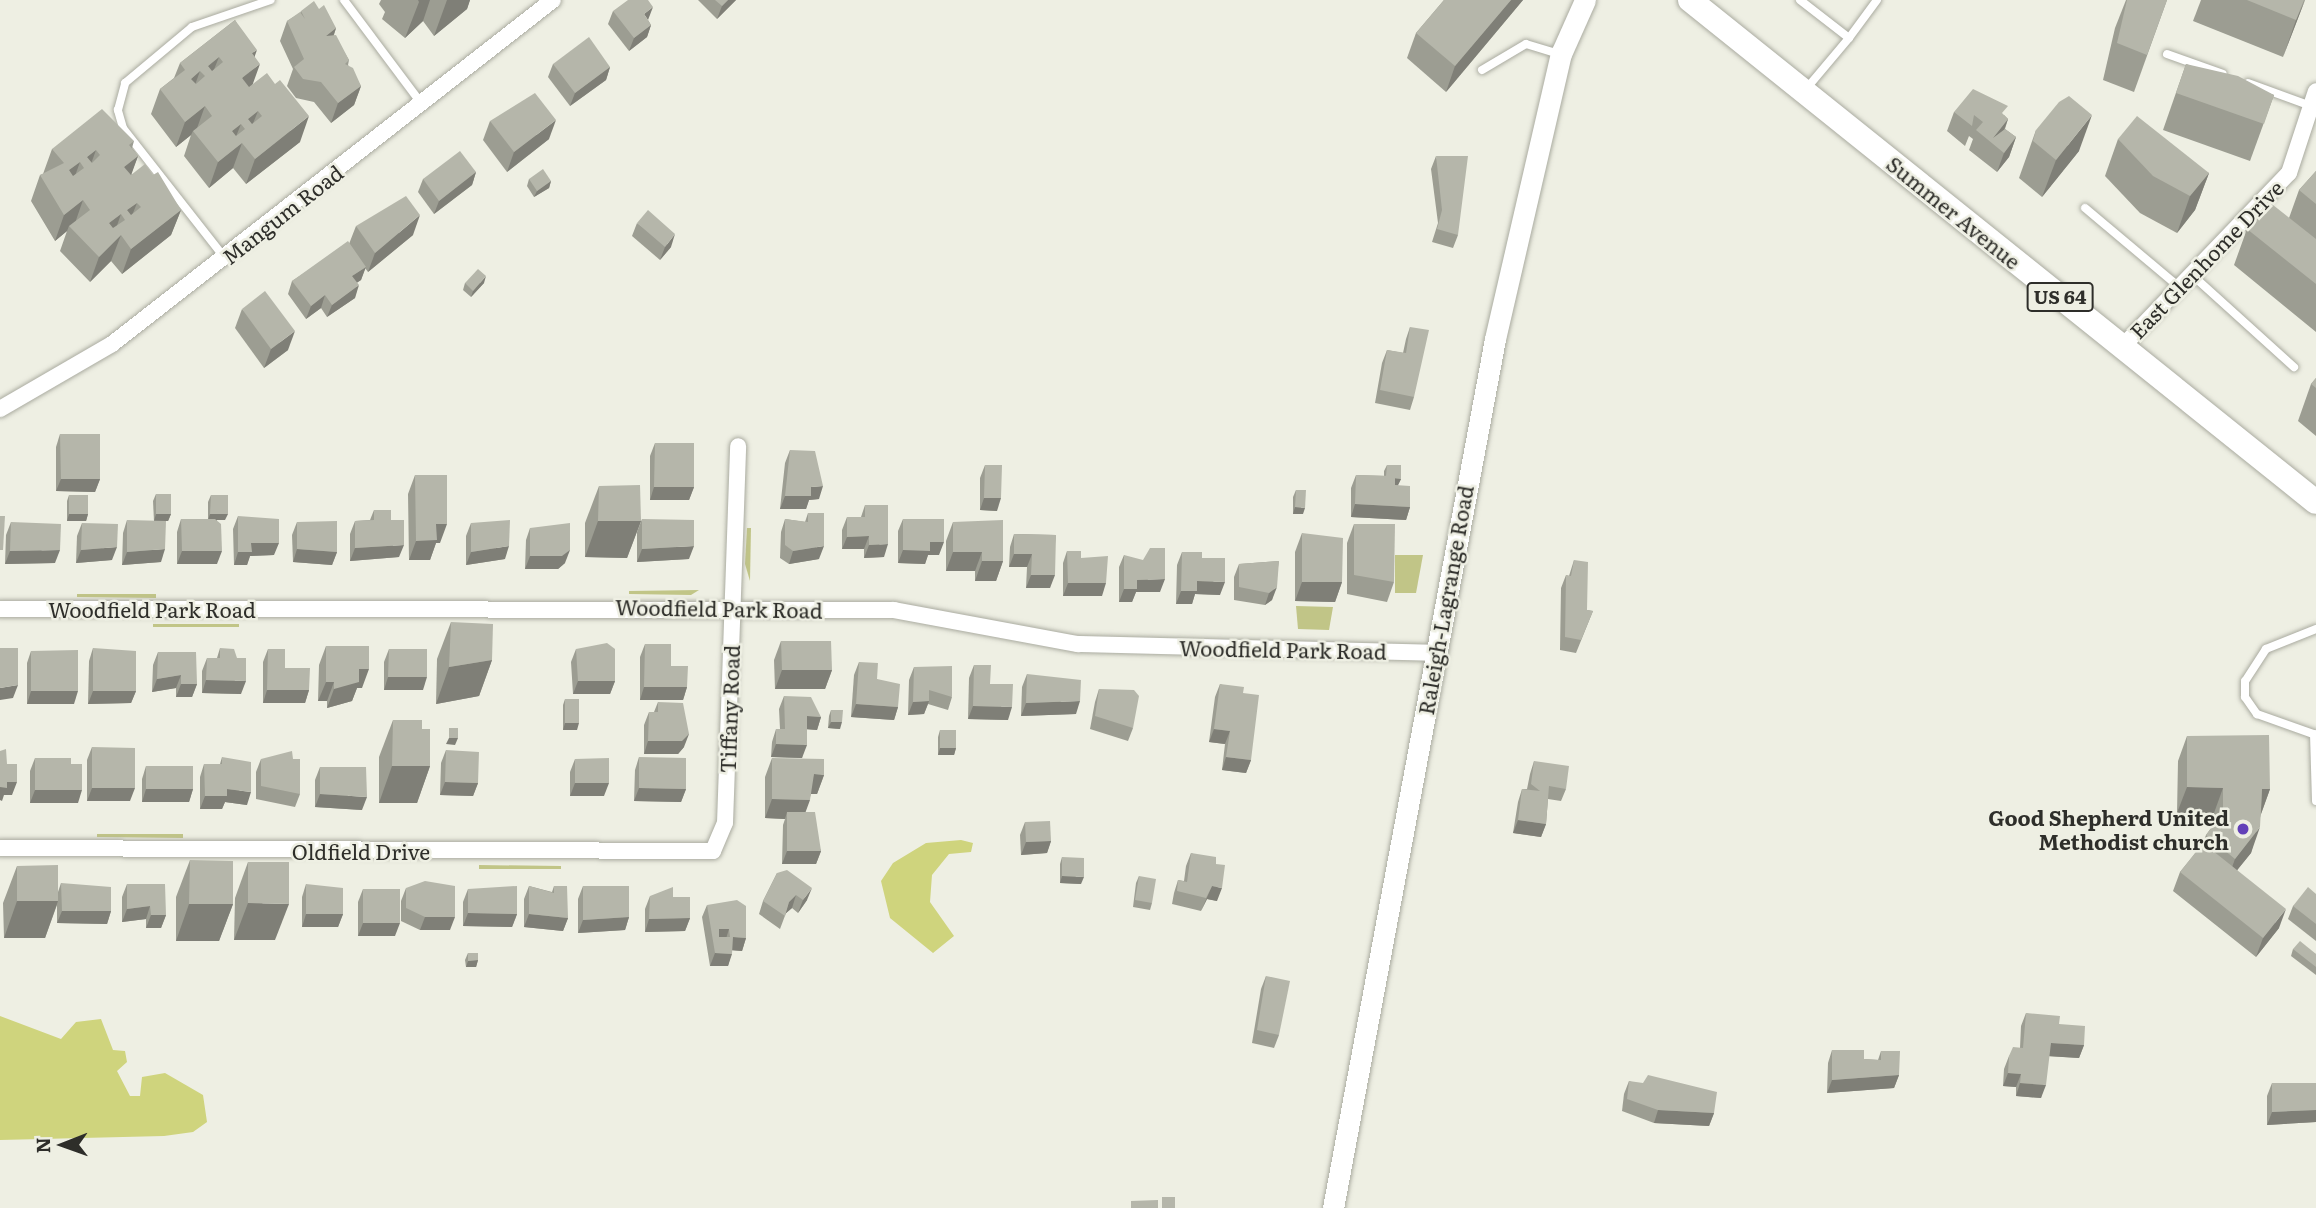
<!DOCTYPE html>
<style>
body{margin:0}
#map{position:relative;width:2316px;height:1208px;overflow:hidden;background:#eeefe3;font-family:Literata,serif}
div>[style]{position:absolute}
.green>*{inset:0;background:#c1c587}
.water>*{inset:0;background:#cfd47d}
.roads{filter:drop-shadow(0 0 2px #aaaba0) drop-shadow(0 0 2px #aaaba0)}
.lane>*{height:8px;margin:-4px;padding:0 4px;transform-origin:4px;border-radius:4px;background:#fff}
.street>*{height:16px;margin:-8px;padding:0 8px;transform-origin:8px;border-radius:8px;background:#fff}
.secondary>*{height:21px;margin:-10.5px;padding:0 10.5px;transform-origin:10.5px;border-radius:10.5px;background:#fff}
.primary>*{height:24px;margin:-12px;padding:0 12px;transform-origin:12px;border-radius:12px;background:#fff}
.wall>*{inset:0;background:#9c9d92}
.shaded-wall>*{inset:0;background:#7f7f77}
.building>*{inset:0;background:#b5b6aa}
.dots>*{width:19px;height:19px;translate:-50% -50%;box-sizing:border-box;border:4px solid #eeefe3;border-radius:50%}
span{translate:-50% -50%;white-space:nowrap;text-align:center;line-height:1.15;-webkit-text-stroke:5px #eeefe3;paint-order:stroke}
.shield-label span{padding:2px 5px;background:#eeefe3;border:2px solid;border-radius:5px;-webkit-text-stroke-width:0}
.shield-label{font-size:19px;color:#2e2e2a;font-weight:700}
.street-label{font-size:21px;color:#2e2e2a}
.poi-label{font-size:21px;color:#2e2e2a;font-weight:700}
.right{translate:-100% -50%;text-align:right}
.north{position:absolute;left:28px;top:1110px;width:70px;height:70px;-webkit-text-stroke:5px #eeefe3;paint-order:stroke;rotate:269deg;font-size:19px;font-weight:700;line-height:28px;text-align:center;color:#2e2e2a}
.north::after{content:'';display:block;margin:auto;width:24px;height:32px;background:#2e2e2a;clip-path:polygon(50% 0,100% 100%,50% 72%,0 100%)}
</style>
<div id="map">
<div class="green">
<i style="clip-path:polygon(747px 528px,751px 528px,750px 581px,745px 564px)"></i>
<i style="clip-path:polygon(1395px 555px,1423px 555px,1416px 593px,1395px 593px)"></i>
<i style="clip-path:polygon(699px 590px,691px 595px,629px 594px,629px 591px)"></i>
<i style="clip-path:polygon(77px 594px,156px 594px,156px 598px,77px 597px)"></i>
<i style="clip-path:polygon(1296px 606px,1333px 607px,1329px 630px,1298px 629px)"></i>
<i style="clip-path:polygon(153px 624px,239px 624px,239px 627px,153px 627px)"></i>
<i style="clip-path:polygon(97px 834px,183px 834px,183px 838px,97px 837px)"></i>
<i style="clip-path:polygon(479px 865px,561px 866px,561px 869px,479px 869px)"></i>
</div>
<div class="water">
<i style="clip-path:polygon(961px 840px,973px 843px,971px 852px,949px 854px,932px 875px,930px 902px,954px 936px,933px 953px,890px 918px,881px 881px,893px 863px,926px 843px)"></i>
<i style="clip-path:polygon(0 1016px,61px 1039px,76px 1022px,101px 1019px,113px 1050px,125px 1051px,127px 1062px,117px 1071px,130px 1096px,140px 1096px,142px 1077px,165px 1073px,203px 1095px,207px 1122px,193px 1132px,164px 1136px,0 1140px)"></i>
</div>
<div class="roads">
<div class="lane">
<i style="left:344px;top:0;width:129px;rotate:53.2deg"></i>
<i style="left:1800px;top:0;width:62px;rotate:37.8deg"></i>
<i style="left:1849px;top:38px;width:67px;rotate:130.1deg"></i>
<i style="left:1849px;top:38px;width:47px;rotate:-53.6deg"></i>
<i style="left:2167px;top:54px;width:59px;rotate:19.7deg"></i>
<i style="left:1482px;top:70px;width:51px;rotate:-30.6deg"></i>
<i style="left:1526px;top:44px;width:34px;rotate:17deg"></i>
<i style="left:2248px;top:83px;width:67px;rotate:20.1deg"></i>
<i style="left:2085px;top:208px;width:123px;rotate:40deg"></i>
<i style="left:224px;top:257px;width:164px;rotate:-128.1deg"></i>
<i style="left:123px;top:128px;width:19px;rotate:-106deg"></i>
<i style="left:118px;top:110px;width:28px;rotate:-75deg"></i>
<i style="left:125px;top:83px;width:87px;rotate:-39.9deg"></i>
<i style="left:192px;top:27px;width:83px;rotate:-18.9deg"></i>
<i style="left:2191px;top:274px;width:139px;rotate:42.1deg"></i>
<i style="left:2316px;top:629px;width:54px;rotate:158.2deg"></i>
<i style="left:2266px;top:649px;width:38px;rotate:123deg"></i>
<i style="left:2245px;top:681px;width:16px;rotate:90deg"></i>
<i style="left:2245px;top:697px;width:21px;rotate:55deg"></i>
<i style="left:2257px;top:714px;width:63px;rotate:19.6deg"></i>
<i style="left:2314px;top:734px;width:67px;rotate:88.3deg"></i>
</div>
<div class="street">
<i style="left:2122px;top:347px;width:241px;rotate:-46.2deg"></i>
<i style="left:2289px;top:173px;width:86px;rotate:-71.8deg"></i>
<i style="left:0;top:409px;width:129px;rotate:-30.1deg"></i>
<i style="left:112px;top:344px;width:559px;rotate:-37.96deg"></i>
<i style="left:0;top:609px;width:894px;rotate:0.06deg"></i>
<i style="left:894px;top:610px;width:187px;rotate:10.5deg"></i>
<i style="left:1078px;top:644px;width:357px;rotate:1.4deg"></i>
<i style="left:0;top:848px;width:713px;rotate:0.24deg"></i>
<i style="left:713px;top:851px;width:30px;rotate:-67deg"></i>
<i style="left:725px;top:823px;width:377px;rotate:-88deg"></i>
</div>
<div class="secondary">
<i style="left:1333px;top:1208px;width:884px;rotate:-79.44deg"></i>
<i style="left:1495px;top:339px;width:293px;rotate:-77deg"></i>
<i style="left:1561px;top:54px;width:59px;rotate:-66deg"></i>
</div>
<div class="primary">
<i style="left:1690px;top:0;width:802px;rotate:38.73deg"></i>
</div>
</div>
<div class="wall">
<i style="clip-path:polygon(381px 0,470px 0,467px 9px,434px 36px,423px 21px,405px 38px,382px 19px,385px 12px,379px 4px)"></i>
<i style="clip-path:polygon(698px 0,736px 0,717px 19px)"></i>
<i style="clip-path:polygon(1444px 0,1523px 0,1446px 92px,1407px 58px,1416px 33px)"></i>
<i style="clip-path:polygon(2126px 0,2167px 0,2134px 92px,2103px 80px,2115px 28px)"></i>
<i style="clip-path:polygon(2201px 0,2305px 0,2283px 57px,2193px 21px)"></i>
<i style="clip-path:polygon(301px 11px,336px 28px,334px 35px,349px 60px,348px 65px,361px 86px,354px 105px,331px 123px,314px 102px,296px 98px,287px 86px,293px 69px,280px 41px,287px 21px,300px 13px)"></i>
<i style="clip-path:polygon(613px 11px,648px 20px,651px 25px,647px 37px,629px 51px,608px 24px)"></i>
<i style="clip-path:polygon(235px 20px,255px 57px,252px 85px,300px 142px,246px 184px,233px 168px,209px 188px,184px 156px,191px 135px,176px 147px,151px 114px,160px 89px,174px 78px,180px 63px)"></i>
<i style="clip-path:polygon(553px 64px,610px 67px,606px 80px,570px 106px,548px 77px)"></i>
<i style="clip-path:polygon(2186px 64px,2274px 95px,2250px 161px,2163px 130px)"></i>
<i style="clip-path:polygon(1954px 112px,2004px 115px,2008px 119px,2005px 129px,2016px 137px,2009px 157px,1997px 172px,1969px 150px,1973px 139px,1969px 136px,1965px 146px,1947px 131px)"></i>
<i style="clip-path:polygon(490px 121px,549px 139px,507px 172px,483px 140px)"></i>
<i style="clip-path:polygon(2036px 130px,2079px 151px,2042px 197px,2019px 178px)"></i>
<i style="clip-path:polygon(2118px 139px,2209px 173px,2195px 210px,2177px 233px,2140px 213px,2105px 176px)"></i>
<i style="clip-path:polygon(134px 141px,132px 148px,138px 156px,131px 174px,181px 210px,171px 235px,122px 274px,111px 261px,90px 282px,60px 251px,67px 231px,55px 241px,31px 201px,40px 175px,43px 174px,52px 149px)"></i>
<i style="clip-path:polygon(1436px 156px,1458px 235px,1453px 248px,1432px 242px,1438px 223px,1431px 169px)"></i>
<i style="clip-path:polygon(2316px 171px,2316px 332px,2234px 265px,2247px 229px,2289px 218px,2299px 190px)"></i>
<i style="clip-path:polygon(476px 172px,472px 185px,434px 214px,418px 192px,423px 179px)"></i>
<i style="clip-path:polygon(529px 179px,551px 181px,549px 188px,534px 197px,527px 186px)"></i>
<i style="clip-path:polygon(637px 223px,671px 247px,660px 260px,632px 236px)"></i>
<i style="clip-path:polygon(356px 226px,413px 235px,368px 272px,365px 268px,361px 280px,357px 282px,355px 298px,327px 317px,321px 308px,306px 319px,288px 294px,292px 281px,349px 244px)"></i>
<i style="clip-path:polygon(465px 283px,484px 283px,471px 297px,463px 290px)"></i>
<i style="clip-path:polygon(242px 309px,288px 350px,264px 368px,235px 328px)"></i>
<i style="clip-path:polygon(1410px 327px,1414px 397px,1410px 410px,1375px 403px,1382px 363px,1387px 350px,1403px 353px,1406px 339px)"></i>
<i style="clip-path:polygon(2316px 378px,2316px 436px,2298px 421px,2311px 384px)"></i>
<i style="clip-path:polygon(60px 434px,100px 479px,95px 492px,56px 491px,56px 447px)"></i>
<i style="clip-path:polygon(655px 443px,694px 487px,689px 500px,650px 500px,650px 456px)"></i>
<i style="clip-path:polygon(790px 450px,819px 499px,809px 500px,806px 509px,780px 509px,785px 463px)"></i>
<i style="clip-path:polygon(985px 465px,997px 511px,980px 510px,980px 478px)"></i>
<i style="clip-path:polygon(1387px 465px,1401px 479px,1398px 485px,1410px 507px,1406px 520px,1351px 517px,1351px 488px,1356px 475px,1384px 476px,1384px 471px)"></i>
<i style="clip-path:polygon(415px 475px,440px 543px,436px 543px,430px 560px,409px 560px,408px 494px)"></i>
<i style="clip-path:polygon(599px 486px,641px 521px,627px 558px,585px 557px,585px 523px)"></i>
<i style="clip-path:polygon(1296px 490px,1303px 514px,1293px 514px,1293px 497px)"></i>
<i style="clip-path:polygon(156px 494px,171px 514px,168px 521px,154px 521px,153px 501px)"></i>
<i style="clip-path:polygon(69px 495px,88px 514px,86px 521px,67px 521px,67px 501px)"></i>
<i style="clip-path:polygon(211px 495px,225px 520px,217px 520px,217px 564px,177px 564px,177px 532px,181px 519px,208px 519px,208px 502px)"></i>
<i style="clip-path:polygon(865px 505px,884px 557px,864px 558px,864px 549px,842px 549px,842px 530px,847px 517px,861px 517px)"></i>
<i style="clip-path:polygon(374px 510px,399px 557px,350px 561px,350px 534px,355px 521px,370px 520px)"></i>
<i style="clip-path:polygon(808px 513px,819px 559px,789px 564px,780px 558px,781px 532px,785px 519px,805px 522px)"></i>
<i style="clip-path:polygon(238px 516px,274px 555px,250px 556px,247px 565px,234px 565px,233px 529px)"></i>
<i style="clip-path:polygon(642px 519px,689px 559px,637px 562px,637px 532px)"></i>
<i style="clip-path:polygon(903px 519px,939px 555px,928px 555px,925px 564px,898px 563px,898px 531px)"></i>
<i style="clip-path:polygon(127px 520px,161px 562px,122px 565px,123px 533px)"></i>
<i style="clip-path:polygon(11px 522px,55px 563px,5px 564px,6px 535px)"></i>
<i style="clip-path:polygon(297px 522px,337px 552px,332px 565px,293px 562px,292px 535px)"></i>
<i style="clip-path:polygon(953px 522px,1003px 561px,996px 581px,975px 581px,975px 571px,946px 571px,946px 541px)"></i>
<i style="clip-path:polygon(82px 523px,112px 560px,76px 563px,77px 536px)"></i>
<i style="clip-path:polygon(471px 523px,505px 559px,466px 565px,466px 536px)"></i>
<i style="clip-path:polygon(1354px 524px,1394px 582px,1387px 602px,1347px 594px,1347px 543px)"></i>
<i style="clip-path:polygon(530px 528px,565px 563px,558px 569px,525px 569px,526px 540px)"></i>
<i style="clip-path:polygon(1302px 533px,1342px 582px,1335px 602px,1295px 601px,1295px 552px)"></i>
<i style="clip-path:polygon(1014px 534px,1056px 535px,1050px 588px,1026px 588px,1027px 567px,1009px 567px,1010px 547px)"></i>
<i style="clip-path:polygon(1067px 551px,1081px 558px,1102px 596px,1063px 596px,1063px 563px)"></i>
<i style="clip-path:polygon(1182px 552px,1202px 558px,1220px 595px,1195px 594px,1192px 604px,1176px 604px,1177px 565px)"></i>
<i style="clip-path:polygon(1124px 555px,1160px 592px,1136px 592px,1132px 602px,1119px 602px,1119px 567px)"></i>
<i style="clip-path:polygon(1574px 560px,1587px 610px,1593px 611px,1576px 653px,1560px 650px,1561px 588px,1566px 575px,1569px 576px)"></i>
<i style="clip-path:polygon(1279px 561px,1272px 600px,1265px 605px,1234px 600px,1234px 577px,1239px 564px)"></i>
<i style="clip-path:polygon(451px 622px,492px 660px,479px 696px,436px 704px,437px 659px)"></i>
<i style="clip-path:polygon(781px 641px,832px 670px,825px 689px,775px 689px,774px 660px)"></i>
<i style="clip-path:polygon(645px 644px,671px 666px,687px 687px,683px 700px,640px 700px,640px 657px)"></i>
<i style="clip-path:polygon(326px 646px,362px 688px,357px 688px,352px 701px,327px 708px,327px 701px,318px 701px,319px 665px)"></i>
<i style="clip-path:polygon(93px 648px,136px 691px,131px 703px,88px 704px,89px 661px)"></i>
<i style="clip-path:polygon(220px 648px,241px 694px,202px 693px,202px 671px,207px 658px,217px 658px)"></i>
<i style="clip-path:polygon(268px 649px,285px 668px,309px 690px,305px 703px,263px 703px,263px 662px)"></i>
<i style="clip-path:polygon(389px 649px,423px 690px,384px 690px,384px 662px)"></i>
<i style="clip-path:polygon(576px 649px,615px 681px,610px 694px,573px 694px,571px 662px)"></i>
<i style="clip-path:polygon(31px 651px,74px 704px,27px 704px,27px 663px)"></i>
<i style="clip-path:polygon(158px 652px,197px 684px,192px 697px,176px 697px,176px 688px,152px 692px,153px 665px)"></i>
<i style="clip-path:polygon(859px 662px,877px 679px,898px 707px,894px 720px,851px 717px,854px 675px)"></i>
<i style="clip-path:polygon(974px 665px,990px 684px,1008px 720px,968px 719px,969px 678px)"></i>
<i style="clip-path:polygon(914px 667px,952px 697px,948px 710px,928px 704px,924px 714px,908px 715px,909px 680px)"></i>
<i style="clip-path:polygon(1027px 674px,1076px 714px,1021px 716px,1022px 687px)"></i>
<i style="clip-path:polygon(1220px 684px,1243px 693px,1251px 760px,1246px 773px,1222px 770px,1225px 744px,1209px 742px,1215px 697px)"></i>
<i style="clip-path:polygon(1099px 689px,1133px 728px,1128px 741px,1090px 729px,1095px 702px)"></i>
<i style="clip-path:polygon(784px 696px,821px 717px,817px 730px,807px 729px,802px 758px,771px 757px,772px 742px,776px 729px,780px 729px,779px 709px)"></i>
<i style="clip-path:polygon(565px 699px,577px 730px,563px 730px,563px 705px)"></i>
<i style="clip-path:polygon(658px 702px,684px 747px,678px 754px,644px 754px,644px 725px,649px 712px,654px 712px)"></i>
<i style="clip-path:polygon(831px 710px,840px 729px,828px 728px,829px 716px)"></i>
<i style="clip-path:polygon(393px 720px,422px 729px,430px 766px,417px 803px,379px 803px,379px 757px)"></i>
<i style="clip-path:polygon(940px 730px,956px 748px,954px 755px,938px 755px,938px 737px)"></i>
<i style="clip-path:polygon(2187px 736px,2270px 789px,2261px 814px,2251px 853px,2237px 870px,2279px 928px,2256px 957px,2173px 891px,2180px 872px,2202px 845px,2206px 835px,2214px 824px,2214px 813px,2177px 813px,2178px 761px)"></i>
<i style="clip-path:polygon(92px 747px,130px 801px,87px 801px,87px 760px)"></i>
<i style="clip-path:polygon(446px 750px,478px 783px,473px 796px,440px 795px,441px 763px)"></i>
<i style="clip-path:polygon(222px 757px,247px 805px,225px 802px,222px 809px,200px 809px,200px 777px,204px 764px,220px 764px)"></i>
<i style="clip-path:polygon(639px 757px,686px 789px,681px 802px,634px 801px,635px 770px)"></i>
<i style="clip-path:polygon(35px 758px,71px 764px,78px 803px,30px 803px,30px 771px)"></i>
<i style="clip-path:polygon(772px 758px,824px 775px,817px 794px,811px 794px,805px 812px,821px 851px,816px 864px,782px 864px,783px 825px,785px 819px,765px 818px,765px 777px)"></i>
<i style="clip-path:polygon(261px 759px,293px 759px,300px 794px,295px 807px,256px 799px,256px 772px)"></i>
<i style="clip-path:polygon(575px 759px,604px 796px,570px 796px,570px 772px)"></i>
<i style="clip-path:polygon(1534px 761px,1566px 789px,1561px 801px,1548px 799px,1546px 824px,1541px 837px,1513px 833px,1518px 802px,1522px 789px,1527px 789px,1530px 774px)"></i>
<i style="clip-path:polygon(146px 766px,193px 789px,189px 802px,142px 802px,142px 779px)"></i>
<i style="clip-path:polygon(320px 767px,362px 810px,315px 807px,315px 780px)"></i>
<i style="clip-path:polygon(1025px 822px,1051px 841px,1047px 853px,1021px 855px,1020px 835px)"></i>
<i style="clip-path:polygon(1191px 853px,1216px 864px,1217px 901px,1207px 899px,1201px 911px,1172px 904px,1174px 893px,1178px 880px,1184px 881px,1186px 866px)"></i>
<i style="clip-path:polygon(1062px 857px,1081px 884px,1060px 883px,1060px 864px)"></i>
<i style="clip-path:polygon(190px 860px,233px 904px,219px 941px,176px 941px,176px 897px)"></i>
<i style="clip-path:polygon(248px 862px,275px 940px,234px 940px,235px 898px)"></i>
<i style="clip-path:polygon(17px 866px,58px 892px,61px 883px,111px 911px,107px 924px,57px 923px,57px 905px,45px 938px,4px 938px,3px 903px)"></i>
<i style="clip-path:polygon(777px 873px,807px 900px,798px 913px,792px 908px,786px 913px,780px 929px,759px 914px,763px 901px)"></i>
<i style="clip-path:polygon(1139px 876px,1152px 903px,1150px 910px,1133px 907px,1136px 883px)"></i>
<i style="clip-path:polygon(127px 884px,166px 915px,161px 928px,146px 928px,146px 919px,122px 922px,122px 897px)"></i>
<i style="clip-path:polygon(306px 884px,343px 914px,338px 927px,302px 927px,302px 897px)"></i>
<i style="clip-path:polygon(529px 886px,552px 892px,554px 886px,568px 918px,563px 931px,524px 927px,524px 899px)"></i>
<i style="clip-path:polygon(583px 886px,629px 917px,625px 930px,578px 933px,578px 899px)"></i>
<i style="clip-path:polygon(406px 888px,450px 930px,420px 930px,401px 921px,401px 901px)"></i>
<i style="clip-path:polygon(363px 889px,395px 936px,358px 936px,358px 902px)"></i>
<i style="clip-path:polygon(468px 889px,517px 914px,512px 927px,463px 926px,463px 902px)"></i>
<i style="clip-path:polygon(2316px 894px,2316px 941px,2288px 919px,2293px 906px)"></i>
<i style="clip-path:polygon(650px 896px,673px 897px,690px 918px,685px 931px,645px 932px,645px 909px)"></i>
<i style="clip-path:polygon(707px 905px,746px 938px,742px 951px,732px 950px,728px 966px,710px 966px,702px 917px)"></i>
<i style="clip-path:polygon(2293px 949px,2316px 954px,2316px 975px,2291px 956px)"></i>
<i style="clip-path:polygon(468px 953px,478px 960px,476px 967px,466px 967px,465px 960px)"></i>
<i style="clip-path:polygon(1266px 976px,1279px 1035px,1274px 1048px,1252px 1043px,1261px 989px)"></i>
<i style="clip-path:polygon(2026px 1013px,2059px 1024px,2084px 1045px,2079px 1058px,2049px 1056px,2041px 1098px,2016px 1096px,2016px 1087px,2003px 1086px,2004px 1069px,2009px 1056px,2020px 1048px,2021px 1026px)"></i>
<i style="clip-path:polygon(1832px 1050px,1864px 1059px,1878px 1060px,1881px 1051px,1899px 1075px,1894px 1088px,1827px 1093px,1828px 1063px)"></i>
<i style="clip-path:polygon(1629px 1081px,1714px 1113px,1709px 1126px,1654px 1123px,1622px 1111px,1624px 1094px)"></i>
<i style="clip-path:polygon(2272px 1083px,2316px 1083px,2316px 1122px,2267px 1125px,2267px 1096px)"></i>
</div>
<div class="shaded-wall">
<i style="clip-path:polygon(418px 0,430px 0,423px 21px,405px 38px,419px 2px)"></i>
<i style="clip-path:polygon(447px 0,470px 0,467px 9px,434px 36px)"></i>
<i style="clip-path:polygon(728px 0,736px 0,717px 19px,722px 6px)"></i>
<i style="clip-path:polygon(1511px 0,1523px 0,1446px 92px,1455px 66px)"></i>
<i style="clip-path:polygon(2305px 0,2295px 26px,2283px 57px,2296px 20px)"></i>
<i style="clip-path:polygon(653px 7px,648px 20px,644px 14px)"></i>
<i style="clip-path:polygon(651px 25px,647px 37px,629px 51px,634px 38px)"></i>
<i style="clip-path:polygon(336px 28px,329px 48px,326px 36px)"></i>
<i style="clip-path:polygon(257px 50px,249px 72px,260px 64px,251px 89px,233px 103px,252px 53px)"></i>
<i style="clip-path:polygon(219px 57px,209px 82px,208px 66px)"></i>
<i style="clip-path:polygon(610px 67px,606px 80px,570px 106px,575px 93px)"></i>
<i style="clip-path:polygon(200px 71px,191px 96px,191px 79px)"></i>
<i style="clip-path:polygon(361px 86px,354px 105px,331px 123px,338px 103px)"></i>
<i style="clip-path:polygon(205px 106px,196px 131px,193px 131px,191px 135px,176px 147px,185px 122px)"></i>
<i style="clip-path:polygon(258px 111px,248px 136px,248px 119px)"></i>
<i style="clip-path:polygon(2092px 115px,2079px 151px,2042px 197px,2056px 160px)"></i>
<i style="clip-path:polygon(309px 116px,300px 142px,246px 184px,255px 159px)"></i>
<i style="clip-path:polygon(2008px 119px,2001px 138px,1993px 138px)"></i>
<i style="clip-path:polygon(556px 120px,549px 139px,507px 172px,514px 152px)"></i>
<i style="clip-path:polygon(241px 124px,231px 149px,232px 131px)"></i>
<i style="clip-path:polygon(2016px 137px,2009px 157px,1997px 172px,2004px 153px)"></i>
<i style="clip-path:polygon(242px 143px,233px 168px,209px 188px,218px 162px)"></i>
<i style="clip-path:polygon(96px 150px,87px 175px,87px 157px)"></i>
<i style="clip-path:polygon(138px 156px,129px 181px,124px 167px)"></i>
<i style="clip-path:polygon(80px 162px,71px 187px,69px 170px)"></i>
<i style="clip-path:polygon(476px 172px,472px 185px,434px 214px,439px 201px)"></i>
<i style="clip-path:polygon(2209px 173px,2195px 210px,2177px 233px,2190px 196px)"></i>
<i style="clip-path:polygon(551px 181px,549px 188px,534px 197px,537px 191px)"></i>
<i style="clip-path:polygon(83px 200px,74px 226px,69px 226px,67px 231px,55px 241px,64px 215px)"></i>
<i style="clip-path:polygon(137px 203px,127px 228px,127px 210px)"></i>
<i style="clip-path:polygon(181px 210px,171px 235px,122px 274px,131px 249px)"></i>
<i style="clip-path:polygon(121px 214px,112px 240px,109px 223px)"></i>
<i style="clip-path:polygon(420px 215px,413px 235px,368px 272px,375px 253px)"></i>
<i style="clip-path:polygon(675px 234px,671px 247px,660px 260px,665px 247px)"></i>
<i style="clip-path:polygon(121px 235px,111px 261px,90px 282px,99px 257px)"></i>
<i style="clip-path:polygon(366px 267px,361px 280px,348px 289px,352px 276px)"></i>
<i style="clip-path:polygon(486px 276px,484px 283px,471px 297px,473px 291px)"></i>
<i style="clip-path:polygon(359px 285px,355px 298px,327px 317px,332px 305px)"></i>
<i style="clip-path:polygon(325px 295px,321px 308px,306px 319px,311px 306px)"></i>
<i style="clip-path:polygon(295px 331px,288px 350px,264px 368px,271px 349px)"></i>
<i style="clip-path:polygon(1386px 478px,1401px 479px,1398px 485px,1384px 485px)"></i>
<i style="clip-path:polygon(61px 479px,100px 479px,95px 492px,56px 491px)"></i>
<i style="clip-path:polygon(823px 486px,819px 499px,809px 500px,806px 509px,780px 509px,785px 496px,811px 487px)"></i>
<i style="clip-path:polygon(654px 487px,694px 487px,689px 500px,650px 500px)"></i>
<i style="clip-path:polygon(984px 498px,1001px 498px,997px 511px,980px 510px)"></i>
<i style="clip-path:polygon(1355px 504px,1410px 507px,1406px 520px,1351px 517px)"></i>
<i style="clip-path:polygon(1295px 507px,1305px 508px,1303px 514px,1293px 514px)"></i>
<i style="clip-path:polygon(69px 514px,88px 514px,86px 521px,67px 521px)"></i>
<i style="clip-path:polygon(156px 514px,171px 514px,168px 521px,154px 521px)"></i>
<i style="clip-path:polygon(210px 514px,228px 514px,225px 520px,208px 520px)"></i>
<i style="clip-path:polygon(598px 521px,641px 521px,627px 558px,585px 557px)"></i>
<i style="clip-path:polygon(436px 524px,447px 524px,440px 543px,436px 543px,430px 560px,409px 560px,416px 541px)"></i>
<i style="clip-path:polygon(869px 536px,864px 549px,842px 549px,847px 537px)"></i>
<i style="clip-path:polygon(930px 542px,944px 542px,939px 555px,928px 555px,925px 564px,898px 563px,903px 550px)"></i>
<i style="clip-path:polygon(251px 543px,279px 543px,274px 555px,250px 556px,247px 565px,234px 565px,238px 552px)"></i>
<i style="clip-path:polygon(888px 544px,884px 557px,864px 558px,869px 545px)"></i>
<i style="clip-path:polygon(404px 545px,399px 557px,350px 561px,355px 548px)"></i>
<i style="clip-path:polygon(509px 546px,505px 559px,466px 565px,471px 552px)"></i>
<i style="clip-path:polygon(694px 546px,689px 559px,637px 562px,642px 549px)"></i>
<i style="clip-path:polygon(824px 546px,819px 559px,789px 564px,793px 551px)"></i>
<i style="clip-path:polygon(117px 547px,112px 560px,76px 563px,81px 550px)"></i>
<i style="clip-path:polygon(165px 549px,161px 562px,122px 565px,127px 552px)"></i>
<i style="clip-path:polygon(297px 549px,337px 552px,332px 565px,293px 562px)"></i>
<i style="clip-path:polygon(60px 550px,55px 563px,5px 564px,10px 551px)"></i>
<i style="clip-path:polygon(570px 550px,565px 563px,558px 569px,525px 569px,530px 556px)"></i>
<i style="clip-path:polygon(182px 551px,222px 551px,217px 564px,177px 564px)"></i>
<i style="clip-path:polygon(953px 552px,982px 552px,975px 571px,946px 571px)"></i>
<i style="clip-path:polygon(1014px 554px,1032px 554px,1027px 567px,1009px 567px)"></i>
<i style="clip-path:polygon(982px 561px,1003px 561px,996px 581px,975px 581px)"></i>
<i style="clip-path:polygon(1031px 575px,1055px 575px,1050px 588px,1026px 588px)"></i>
<i style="clip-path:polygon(1165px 579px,1160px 592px,1136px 592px,1132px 602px,1119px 602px,1124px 589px,1137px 580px)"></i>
<i style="clip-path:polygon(1197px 581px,1225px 582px,1220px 595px,1195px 594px,1192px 604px,1176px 604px,1181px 591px)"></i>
<i style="clip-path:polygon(1302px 582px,1342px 582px,1335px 602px,1295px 601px)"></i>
<i style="clip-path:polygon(1068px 583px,1106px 583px,1102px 596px,1063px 596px)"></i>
<i style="clip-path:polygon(1277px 587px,1272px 600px,1265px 605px,1269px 593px)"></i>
<i style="clip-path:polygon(492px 660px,479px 696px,436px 704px,449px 667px)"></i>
<i style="clip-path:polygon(359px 669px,369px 669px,362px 688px,357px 688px,352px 701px,327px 708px,334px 689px)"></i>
<i style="clip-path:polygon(782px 670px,832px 670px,825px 689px,775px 689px)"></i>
<i style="clip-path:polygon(181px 675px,176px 688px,152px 692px,157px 679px)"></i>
<i style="clip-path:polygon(388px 677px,427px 677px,423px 690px,384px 690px)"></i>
<i style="clip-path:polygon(206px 680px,246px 681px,241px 694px,202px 693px)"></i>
<i style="clip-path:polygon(578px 681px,615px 681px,610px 694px,573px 694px)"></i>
<i style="clip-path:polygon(326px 682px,334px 682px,327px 701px,318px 701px)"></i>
<i style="clip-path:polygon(181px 684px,197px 684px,192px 697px,176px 697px)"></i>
<i style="clip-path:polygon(18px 685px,13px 698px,0 700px,0 688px)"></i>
<i style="clip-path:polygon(644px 687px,687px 687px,683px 700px,640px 700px)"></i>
<i style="clip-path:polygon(267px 690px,309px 690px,305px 703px,263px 703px)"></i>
<i style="clip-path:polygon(31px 691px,78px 691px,74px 704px,27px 704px)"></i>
<i style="clip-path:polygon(93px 691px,136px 691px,131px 703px,88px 704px)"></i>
<i style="clip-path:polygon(929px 701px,924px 714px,908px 715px,913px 702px)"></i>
<i style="clip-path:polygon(1080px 701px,1076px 714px,1021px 716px,1026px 703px)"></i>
<i style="clip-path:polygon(856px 704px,898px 707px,894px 720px,851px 717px)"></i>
<i style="clip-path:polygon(973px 706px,1012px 707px,1008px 720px,968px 719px)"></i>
<i style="clip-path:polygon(807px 716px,821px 717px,817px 730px,803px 729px)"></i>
<i style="clip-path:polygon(831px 722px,842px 722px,840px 729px,828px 728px)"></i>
<i style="clip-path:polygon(565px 723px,579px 723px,577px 730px,563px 730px)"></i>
<i style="clip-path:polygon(1214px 729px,1230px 731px,1225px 744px,1209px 742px)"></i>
<i style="clip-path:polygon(689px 734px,684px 747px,678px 754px,644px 754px,648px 741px)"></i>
<i style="clip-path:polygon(449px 738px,458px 738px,455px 745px,446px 744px)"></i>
<i style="clip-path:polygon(776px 744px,807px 745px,802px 758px,771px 757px)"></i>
<i style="clip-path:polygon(940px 748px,956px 748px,954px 755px,938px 755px)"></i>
<i style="clip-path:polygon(1226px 757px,1251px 760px,1246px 773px,1222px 770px)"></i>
<i style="clip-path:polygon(392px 766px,430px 766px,417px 803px,379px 803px)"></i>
<i style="clip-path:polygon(814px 774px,824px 775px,817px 794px,807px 794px)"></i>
<i style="clip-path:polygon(7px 782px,17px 782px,12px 795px,4px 795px,2px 801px,0 800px,0 787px)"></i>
<i style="clip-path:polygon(445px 782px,478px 783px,473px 796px,440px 795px)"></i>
<i style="clip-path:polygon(575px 783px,609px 783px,604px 796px,570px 796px)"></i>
<i style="clip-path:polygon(2187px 787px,2223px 788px,2214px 813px,2177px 813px)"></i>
<i style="clip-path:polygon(92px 788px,135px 788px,130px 801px,87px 801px)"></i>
<i style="clip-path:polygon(639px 788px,686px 789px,681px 802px,634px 801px)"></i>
<i style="clip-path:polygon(146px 789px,193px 789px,189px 802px,142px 802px)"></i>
<i style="clip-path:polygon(227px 789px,251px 792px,247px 805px,225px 802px,222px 809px,200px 809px,205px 796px)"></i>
<i style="clip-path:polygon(2262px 789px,2270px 789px,2261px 814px)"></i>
<i style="clip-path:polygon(35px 790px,82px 790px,78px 803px,30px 803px)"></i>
<i style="clip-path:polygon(320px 794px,367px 797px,362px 810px,315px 807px)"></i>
<i style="clip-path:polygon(772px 799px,810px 800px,803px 819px,787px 812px,785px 819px,765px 818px)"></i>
<i style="clip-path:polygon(1518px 820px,1546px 824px,1541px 837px,1513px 833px)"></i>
<i style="clip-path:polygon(2260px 827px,2251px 853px,2226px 884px,2235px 859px)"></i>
<i style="clip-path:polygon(1051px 841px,1047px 853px,1021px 855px,1026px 842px)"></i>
<i style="clip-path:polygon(787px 851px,821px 851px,816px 864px,782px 864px)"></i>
<i style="clip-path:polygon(1062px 876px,1084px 877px,1081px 884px,1060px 883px)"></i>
<i style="clip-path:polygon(1212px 886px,1222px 888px,1217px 901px,1207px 899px,1201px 911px)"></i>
<i style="clip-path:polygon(812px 888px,807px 900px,798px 913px,803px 900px)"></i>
<i style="clip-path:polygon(796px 895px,792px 908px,785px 914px,789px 902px)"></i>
<i style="clip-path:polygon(17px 901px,58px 901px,45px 938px,4px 938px)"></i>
<i style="clip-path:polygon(248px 903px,289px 904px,275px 940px,234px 940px)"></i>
<i style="clip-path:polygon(189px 904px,233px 904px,219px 941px,176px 941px)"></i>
<i style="clip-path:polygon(150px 906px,146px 919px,122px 922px,127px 909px)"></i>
<i style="clip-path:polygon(2286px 909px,2279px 928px,2256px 957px,2263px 938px)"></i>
<i style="clip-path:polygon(62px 911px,111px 911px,107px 924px,57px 923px)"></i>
<i style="clip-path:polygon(468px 913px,517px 914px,512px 927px,463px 926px)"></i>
<i style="clip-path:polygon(306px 914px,343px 914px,338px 927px,302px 927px)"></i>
<i style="clip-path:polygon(529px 914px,568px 918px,563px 931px,524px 927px)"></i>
<i style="clip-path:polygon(151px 915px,166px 915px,161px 928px,146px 928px)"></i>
<i style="clip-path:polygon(425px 917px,455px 917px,450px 930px,420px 930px)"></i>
<i style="clip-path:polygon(629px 917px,625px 930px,578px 933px,583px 920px)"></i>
<i style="clip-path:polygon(690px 918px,685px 931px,645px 932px,649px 919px)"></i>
<i style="clip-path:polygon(363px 923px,400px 923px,395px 936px,358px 936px)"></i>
<i style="clip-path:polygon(719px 929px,729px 929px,725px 942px,715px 942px)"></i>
<i style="clip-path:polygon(733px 937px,746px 938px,742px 951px,728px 950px)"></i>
<i style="clip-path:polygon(715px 953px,732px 954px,728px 966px,710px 966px)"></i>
<i style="clip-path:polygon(478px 960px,476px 967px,466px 967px,468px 961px)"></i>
<i style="clip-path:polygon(2051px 1043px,2084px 1045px,2079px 1058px,2046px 1056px)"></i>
<i style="clip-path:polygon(2008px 1073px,2021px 1074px,2016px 1087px,2003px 1086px)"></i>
<i style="clip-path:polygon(1899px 1075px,1894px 1088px,1827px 1093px,1832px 1080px)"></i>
<i style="clip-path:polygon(2020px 1083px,2046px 1085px,2041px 1098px,2016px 1096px)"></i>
<i style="clip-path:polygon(1658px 1110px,1714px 1113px,1709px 1126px,1654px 1123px)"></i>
<i style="clip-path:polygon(2316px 1110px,2316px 1122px,2267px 1125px,2272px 1112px)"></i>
</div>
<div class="building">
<i style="clip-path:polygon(628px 0,648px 0,653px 7px,644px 14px,651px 25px,634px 38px,613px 11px)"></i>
<i style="clip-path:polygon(715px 0,728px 0,722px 6px)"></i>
<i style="clip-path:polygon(1444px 0,1511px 0,1455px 66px,1416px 33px)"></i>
<i style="clip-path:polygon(2127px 0,2167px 0,2147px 55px,2117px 43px)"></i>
<i style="clip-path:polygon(2247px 0,2304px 0,2296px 20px)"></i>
<i style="clip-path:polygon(314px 1px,319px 9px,324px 5px,336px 28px,326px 36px,336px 35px,349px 60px,345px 64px,353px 68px,361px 86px,338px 103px,321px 82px,303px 79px,294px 67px,304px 59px,287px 21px,300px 12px,305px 19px,301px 11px)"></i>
<i style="clip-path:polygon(evenodd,235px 20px,257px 50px,252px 53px,260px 64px,242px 78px,249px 87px,267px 73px,275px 84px,280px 80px,309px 116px,255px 159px,242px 143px,218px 162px,193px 131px,212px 116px,205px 106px,185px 122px,160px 89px,185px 70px,180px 63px,235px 20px,219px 57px,223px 62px,212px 71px,208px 66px,219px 57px,235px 20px,200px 71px,205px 76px,196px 84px,191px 79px,200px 71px,235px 20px,258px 111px,262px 116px,252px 124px,248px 119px,258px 111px,235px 20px,241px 124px,245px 129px,236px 136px,232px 131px,241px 124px)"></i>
<i style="clip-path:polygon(589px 37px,610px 67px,575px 93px,553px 64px)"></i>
<i style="clip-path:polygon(2186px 64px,2238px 76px,2274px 95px,2264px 124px,2176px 93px)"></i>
<i style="clip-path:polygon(1973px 89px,2008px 106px,2002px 113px,2008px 119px,1993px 138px,2005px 129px,2016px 137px,2004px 153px,1976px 130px,1983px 122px,1974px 115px,1972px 126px,1954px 112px)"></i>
<i style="clip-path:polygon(535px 93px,556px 120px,514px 152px,490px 121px)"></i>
<i style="clip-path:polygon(2069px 96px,2092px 115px,2056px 160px,2033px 141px,2036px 130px,2059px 102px)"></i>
<i style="clip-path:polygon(evenodd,102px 109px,134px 141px,129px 145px,138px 156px,124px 167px,131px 175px,145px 164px,153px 175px,158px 172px,181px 210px,131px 249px,121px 235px,99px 257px,69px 226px,90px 210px,83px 200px,64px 215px,40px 175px,64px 163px,52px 149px,102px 109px,96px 150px,100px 155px,92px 163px,87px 157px,96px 150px,102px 109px,80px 162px,84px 168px,73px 176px,69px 170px,80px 162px,102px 109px,137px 203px,141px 207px,131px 215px,127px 210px,137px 203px,102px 109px,121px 214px,125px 220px,113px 228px,109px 223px,121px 214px)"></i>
<i style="clip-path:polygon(2137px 116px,2209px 173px,2190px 196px,2153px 176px,2118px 139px)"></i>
<i style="clip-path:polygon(460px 151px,476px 172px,439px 201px,423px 179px)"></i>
<i style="clip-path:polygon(1436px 156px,1468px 156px,1458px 235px,1437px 229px,1442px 210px)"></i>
<i style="clip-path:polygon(543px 169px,551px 181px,537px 191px,529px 179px)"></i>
<i style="clip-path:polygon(2316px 171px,2316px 204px,2299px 190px)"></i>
<i style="clip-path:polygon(406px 196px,420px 215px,375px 253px,356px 226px)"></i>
<i style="clip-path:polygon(2268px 201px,2316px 239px,2316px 284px,2247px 229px)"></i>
<i style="clip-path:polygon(648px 210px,675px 234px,665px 247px,637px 223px)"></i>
<i style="clip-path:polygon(348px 241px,366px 267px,352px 276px,359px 285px,332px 305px,325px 295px,311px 306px,292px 281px)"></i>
<i style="clip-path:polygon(478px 269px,486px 276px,473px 291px,465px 283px)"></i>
<i style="clip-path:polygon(265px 291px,295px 331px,271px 349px,242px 309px)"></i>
<i style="clip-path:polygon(1410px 327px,1429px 330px,1414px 397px,1380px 390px,1387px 350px,1406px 353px)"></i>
<i style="clip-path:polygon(2316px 378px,2316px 388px,2311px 384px)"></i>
<i style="clip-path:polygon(60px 434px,100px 434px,100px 479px,61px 479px)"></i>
<i style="clip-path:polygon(655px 443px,694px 443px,694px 487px,654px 487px)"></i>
<i style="clip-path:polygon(790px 450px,815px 451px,823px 486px,811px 487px,811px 496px,785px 496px)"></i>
<i style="clip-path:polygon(985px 465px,1002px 465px,1001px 498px,984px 498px)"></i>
<i style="clip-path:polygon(1387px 465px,1401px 465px,1401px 479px,1395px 478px,1395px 476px,1386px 476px)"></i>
<i style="clip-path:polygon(415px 475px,447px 475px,447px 524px,436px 524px,437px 540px,416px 541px)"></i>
<i style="clip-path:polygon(1356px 475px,1395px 476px,1395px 485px,1410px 486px,1410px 507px,1355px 504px)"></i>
<i style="clip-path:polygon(640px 485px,641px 521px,598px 521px,599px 486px)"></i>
<i style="clip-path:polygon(1296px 490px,1306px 490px,1305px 508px,1295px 507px)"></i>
<i style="clip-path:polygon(156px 494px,171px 494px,171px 514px,156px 514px)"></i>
<i style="clip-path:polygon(69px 495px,88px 495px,88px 514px,69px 514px)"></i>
<i style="clip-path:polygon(211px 495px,228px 495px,228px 514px,210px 514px)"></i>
<i style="clip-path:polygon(865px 505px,888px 505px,888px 544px,869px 545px,869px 536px,847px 537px,847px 517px,865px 517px)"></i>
<i style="clip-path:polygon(374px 510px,391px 510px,391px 520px,404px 520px,404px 545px,355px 548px,355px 521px,374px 520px)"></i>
<i style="clip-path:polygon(808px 513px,824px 513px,824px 546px,793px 551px,785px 545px,785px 519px,808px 522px)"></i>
<i style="clip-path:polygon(0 516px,5px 516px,3px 550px,0 550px)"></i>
<i style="clip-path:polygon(238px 516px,279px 519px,279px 543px,251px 543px,252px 552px,238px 552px)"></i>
<i style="clip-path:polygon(181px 519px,215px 519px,221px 524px,222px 551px,182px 551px)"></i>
<i style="clip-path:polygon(642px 519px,694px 520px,694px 546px,642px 549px)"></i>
<i style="clip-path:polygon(903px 519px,944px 519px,944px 542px,930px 542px,930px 551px,903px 550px)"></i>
<i style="clip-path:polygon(127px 520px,166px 521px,165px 549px,127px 552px)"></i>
<i style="clip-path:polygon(510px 520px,509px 546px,471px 552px,471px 523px)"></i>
<i style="clip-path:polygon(1003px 520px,1003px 561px,982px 561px,982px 552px,953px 552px,953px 522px)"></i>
<i style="clip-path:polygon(337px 521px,337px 552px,297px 549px,297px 522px)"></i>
<i style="clip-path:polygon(11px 522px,61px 524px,60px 550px,10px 551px)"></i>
<i style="clip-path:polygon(82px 523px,118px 524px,117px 547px,81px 550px)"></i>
<i style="clip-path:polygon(570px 523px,570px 550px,562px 556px,530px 556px,530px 528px)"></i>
<i style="clip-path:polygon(1354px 524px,1395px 524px,1394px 582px,1354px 575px)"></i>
<i style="clip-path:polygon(1302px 533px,1343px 538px,1342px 582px,1302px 582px)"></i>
<i style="clip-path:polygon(1014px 534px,1056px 535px,1055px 575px,1031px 575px,1032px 554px,1014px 554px)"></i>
<i style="clip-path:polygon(1150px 548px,1165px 548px,1165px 579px,1137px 580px,1137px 589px,1124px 589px,1124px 555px,1143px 560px)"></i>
<i style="clip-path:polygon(1067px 551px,1081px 551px,1081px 558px,1108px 556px,1106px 583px,1068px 583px)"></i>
<i style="clip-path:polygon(1182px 552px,1202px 552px,1202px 558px,1225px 558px,1225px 582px,1197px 581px,1197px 591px,1181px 591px)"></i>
<i style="clip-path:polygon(1574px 560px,1588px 562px,1587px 610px,1593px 611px,1581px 640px,1565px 637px,1566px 575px,1571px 576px)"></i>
<i style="clip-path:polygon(1279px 561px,1277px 587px,1269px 593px,1239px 587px,1239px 564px)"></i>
<i style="clip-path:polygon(451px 622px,493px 624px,492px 660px,449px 667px)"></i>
<i style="clip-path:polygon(781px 641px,831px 641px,832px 670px,782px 670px)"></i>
<i style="clip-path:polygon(607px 643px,615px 649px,615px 681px,578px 681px,576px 649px)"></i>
<i style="clip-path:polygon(645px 644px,671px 644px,671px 666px,688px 666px,687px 687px,644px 687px)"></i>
<i style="clip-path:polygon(326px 646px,369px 646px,369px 669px,359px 669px,359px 682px,334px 689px,334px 682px,326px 682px)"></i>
<i style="clip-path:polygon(0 648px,18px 648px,18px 685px,0 688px)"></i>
<i style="clip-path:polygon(93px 648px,136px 651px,136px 691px,93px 691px)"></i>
<i style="clip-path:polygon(220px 648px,234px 649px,237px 658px,246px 658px,246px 681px,206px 680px,207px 658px,220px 658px)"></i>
<i style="clip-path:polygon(268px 649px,285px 649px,285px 668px,310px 668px,309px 690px,267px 690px)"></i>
<i style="clip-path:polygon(389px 649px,427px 649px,427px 677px,388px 677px)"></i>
<i style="clip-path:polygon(78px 650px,78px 691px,31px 691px,31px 651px)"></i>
<i style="clip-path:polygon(158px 652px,196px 652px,197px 684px,181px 684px,181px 675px,157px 679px)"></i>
<i style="clip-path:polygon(859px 662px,878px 663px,877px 679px,900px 684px,898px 707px,856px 704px)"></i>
<i style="clip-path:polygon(974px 665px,991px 665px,990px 684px,1013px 684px,1012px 707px,973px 706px)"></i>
<i style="clip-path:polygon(952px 666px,952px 697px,929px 690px,929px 701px,913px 702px,914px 667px)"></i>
<i style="clip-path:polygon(1027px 674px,1081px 680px,1080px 701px,1026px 703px)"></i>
<i style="clip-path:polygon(1220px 684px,1244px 687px,1243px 693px,1259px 695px,1251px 760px,1226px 757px,1230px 731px,1214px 729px)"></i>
<i style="clip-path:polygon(1099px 689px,1134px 690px,1139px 696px,1133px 728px,1095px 716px)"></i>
<i style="clip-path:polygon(784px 696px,811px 697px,821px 717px,807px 716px,807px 745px,776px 744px,776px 729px,785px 729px)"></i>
<i style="clip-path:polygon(565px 699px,579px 699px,579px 723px,565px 723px)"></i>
<i style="clip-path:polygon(658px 702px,683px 703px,689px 734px,682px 741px,648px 741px,649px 712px,658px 712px)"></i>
<i style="clip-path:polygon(831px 710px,843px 710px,842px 722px,831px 722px)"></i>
<i style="clip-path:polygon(393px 720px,422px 720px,422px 729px,430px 729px,430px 766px,392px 766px)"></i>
<i style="clip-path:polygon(449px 728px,458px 728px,458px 738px,449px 738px)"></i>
<i style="clip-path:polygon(940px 730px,956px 730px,956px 748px,940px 748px)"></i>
<i style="clip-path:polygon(2269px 735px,2270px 789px,2262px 789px,2260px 827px,2235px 859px,2206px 835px,2223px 812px,2223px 788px,2187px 787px,2187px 736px)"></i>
<i style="clip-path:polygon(92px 747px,135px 748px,135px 788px,92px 788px)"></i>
<i style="clip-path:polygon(6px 749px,7px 764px,17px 764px,17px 782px,7px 782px,7px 788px,0 787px,0 751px)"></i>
<i style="clip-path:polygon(446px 750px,479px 752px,478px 783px,445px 782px)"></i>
<i style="clip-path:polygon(292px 751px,293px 759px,300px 759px,300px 794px,261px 786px,261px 759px)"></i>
<i style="clip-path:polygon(222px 757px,251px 762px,251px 792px,227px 789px,227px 796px,205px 796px,204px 764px,222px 764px)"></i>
<i style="clip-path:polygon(639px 757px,686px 758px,686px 789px,639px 788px)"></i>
<i style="clip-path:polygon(35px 758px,71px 758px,71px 764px,82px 764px,82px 790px,35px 790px)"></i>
<i style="clip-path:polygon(609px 758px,609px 783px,575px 783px,575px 759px)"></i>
<i style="clip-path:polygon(772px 758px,824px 759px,824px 775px,814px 774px,810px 800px,772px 799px)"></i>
<i style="clip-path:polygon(1534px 761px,1569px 766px,1566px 789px,1549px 786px,1546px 824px,1518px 820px,1522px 789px,1540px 791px,1531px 784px)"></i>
<i style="clip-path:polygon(146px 766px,193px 766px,193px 789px,146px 789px)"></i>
<i style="clip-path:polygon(320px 767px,366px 767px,367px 797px,320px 794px)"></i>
<i style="clip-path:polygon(787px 812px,815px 812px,821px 851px,787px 851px)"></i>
<i style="clip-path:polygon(1050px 821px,1051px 841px,1026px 842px,1025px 822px)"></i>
<i style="clip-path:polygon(2203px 843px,2286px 909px,2263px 938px,2180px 872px)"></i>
<i style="clip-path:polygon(1191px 853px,1216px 857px,1216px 864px,1225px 865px,1222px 888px,1212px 886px,1206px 898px,1177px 891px,1178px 880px,1187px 882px)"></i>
<i style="clip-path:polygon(1062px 857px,1084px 858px,1084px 877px,1062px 876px)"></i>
<i style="clip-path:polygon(190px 860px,233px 861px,233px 904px,189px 904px)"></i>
<i style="clip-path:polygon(248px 862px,289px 862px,289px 904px,248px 903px)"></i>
<i style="clip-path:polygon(58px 865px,58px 901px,17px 901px,17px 866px)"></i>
<i style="clip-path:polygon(787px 870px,812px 888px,803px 900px,796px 895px,789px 902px,785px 916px,763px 901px,777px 873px)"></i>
<i style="clip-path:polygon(1139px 876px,1156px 879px,1152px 903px,1135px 900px)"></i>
<i style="clip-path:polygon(425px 881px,455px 886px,455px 917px,425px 917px,406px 908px,406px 888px)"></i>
<i style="clip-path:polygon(61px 883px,111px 887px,111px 911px,62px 911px)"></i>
<i style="clip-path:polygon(127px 884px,165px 884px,166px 915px,151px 915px,150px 906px,127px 909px)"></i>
<i style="clip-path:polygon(306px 884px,343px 888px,343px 914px,306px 914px)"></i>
<i style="clip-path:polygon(517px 886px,517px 914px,468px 913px,468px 889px)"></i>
<i style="clip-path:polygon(529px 886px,554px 893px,554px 886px,567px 886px,568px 918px,529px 914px)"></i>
<i style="clip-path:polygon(583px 886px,629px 886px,629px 917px,583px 920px)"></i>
<i style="clip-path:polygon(673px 887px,673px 897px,690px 897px,690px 918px,649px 919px,650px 896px)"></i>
<i style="clip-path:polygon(2308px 887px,2316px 894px,2316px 924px,2293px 906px)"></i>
<i style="clip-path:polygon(363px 889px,400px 889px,400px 923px,363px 923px)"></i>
<i style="clip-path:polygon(evenodd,737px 900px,746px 906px,746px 938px,733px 937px,732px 954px,715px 953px,707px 905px,737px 900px,719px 929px,729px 929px,730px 937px,719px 937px,719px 929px)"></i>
<i style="clip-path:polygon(2300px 941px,2316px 954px,2316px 967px,2293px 949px)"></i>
<i style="clip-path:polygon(468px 953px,478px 953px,478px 960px,468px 961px)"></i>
<i style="clip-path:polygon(1266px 976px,1290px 981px,1279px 1035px,1257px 1030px)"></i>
<i style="clip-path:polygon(2026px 1013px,2060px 1016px,2059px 1024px,2085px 1026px,2084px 1045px,2051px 1043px,2046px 1085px,2020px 1083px,2021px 1074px,2008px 1073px,2009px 1056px,2013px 1047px,2023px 1048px)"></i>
<i style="clip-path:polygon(1832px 1050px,1864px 1050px,1864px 1059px,1881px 1060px,1881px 1051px,1900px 1051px,1899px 1075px,1832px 1080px)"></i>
<i style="clip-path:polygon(1648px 1075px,1717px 1092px,1714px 1113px,1658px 1110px,1627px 1099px,1629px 1081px,1643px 1083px)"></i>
<i style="clip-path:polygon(2272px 1083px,2316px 1083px,2316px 1110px,2272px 1112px)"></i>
<i style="clip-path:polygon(1162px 1197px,1175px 1197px,1175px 1208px,1162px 1208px)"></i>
<i style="clip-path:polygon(1158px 1200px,1158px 1208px,1131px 1208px,1131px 1201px)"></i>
</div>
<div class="dots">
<i style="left:2243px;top:829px;background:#6240b8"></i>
</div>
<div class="shield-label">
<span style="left:2060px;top:297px">US 64</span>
</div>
<div class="street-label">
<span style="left:1954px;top:212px;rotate:39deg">Summer Avenue</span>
<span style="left:282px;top:214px;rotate:-38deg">Mangum Road</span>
<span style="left:2206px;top:259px;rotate:-46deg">East Glenhome Drive</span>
<span style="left:1445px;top:600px;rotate:-80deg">Raleigh-Lagrange Road</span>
<span style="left:719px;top:608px;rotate:1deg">Woodfield Park Road</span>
<span style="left:152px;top:609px">Woodfield Park Road</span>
<span style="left:1283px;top:649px;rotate:1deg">Woodfield Park Road</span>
<span style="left:729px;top:709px;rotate:-88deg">Tiffany Road</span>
<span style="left:361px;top:851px">Oldfield Drive</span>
</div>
<div class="poi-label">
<span class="right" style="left:2229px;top:829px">Good Shepherd United<br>Methodist church</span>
</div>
<div class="north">N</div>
</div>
